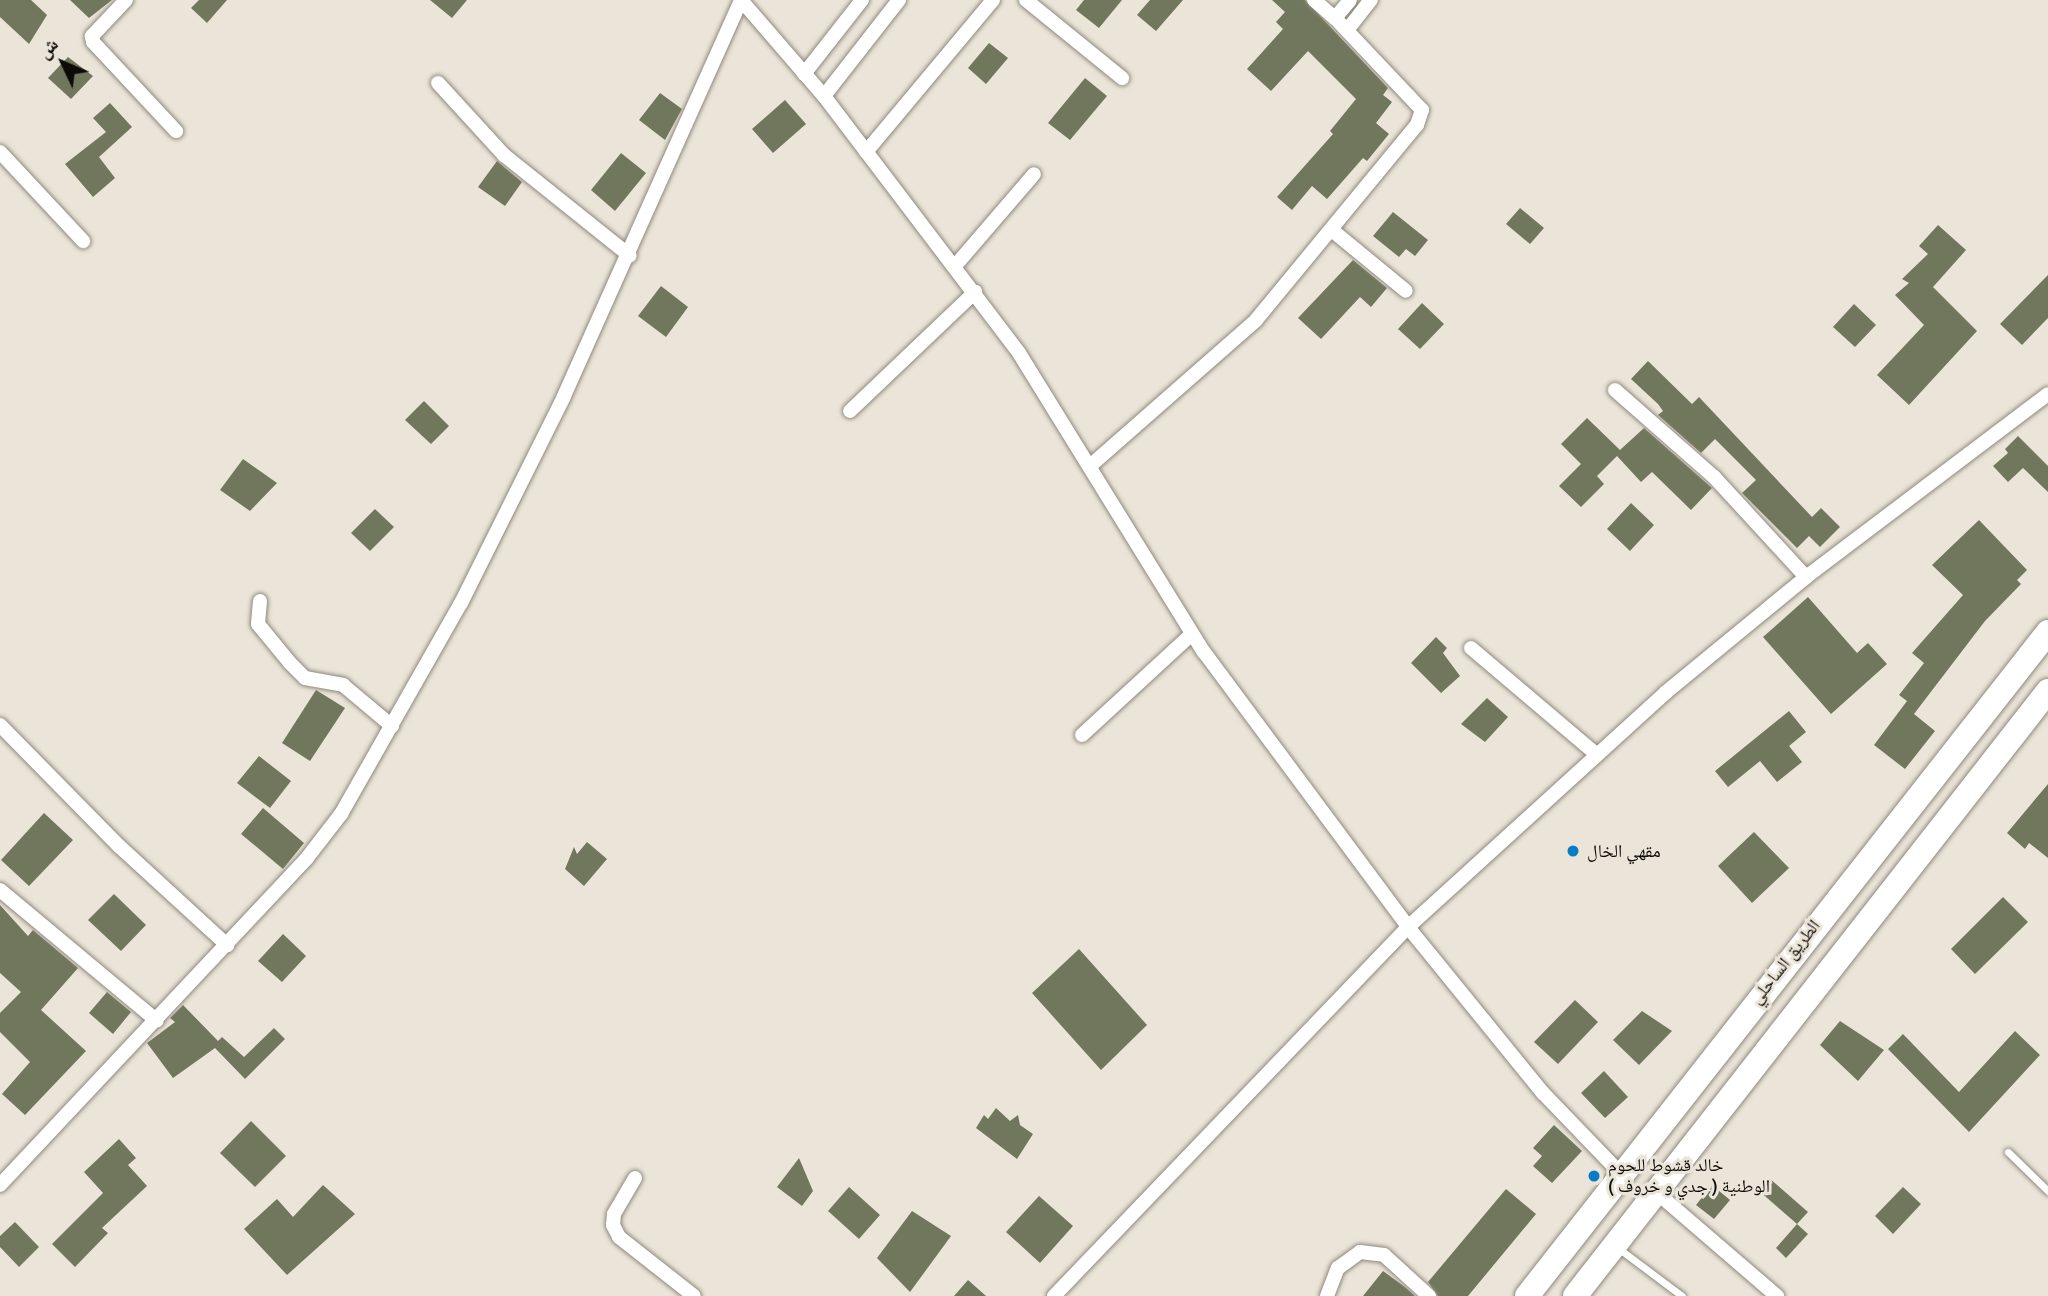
<!DOCTYPE html>
<meta charset="utf-8">
<style>
body{margin:0}
#map{position:relative;width:2048px;height:1296px;overflow:hidden;background:#ebe5d9;font-family:Signika,"Noto Naskh Arabic",sans-serif}
div>[style]{position:absolute}
.building>*{inset:0;background:#71775c}
.roads{filter:drop-shadow(0 0 2px #8f897d) drop-shadow(0 0 2px #8f897d)}
.service>*{height:7px;margin:-3.5px;padding:0 3.5px;transform-origin:3.5px;border-radius:3.5px;background:#fff}
.minor>*{height:14px;margin:-7px;padding:0 7px;transform-origin:7px;border-radius:7px;background:#fff}
.trunk>*{height:24px;margin:-12px;padding:0 12px;transform-origin:12px;border-radius:12px;background:#fff}
.dots>*{width:19px;height:19px;translate:-50% -50%;box-sizing:border-box;border:4px solid #ebe5d9;border-radius:50%}
span{translate:-50% -50%;white-space:nowrap;text-align:center;line-height:1.15;-webkit-text-stroke:6px #ebe5d9;paint-order:stroke}
.poi-label{font-size:18px;color:#0d0b07}
.left{translate:0 -50%;text-align:left}
.street-label{font-size:18px;color:#0d0b07}
.north{position:absolute;left:28px;top:28px;width:70px;height:70px;-webkit-text-stroke:5px #ebe5d9;paint-order:stroke;rotate:314deg;font-size:19px;font-weight:700;line-height:28px;text-align:center;color:#0d0b07}
.north::after{content:'';display:block;margin:auto;width:24px;height:32px;background:#0d0b07;clip-path:polygon(50% 0,100% 100%,50% 72%,0 100%)}
</style>
<div id="map">
<div class="building">
<i style="clip-path:polygon(0 0,31px 0,47px 15px,29px 44px,0 17px)"></i>
<i style="clip-path:polygon(70px 0,112px 0,89px 18px)"></i>
<i style="clip-path:polygon(199px 0,227px 0,207px 23px,191px 8px)"></i>
<i style="clip-path:polygon(430px 0,467px 0,452px 18px)"></i>
<i style="clip-path:polygon(1084px 0,1122px 0,1099px 28px,1076px 10px)"></i>
<i style="clip-path:polygon(1150px 0,1183px 0,1156px 31px,1137px 15px)"></i>
<i style="clip-path:polygon(1272px 0,1305px 0,1388px 88px,1383px 95px,1392px 102px,1376px 123px,1389px 134px,1367px 161px,1363px 158px,1327px 199px,1312px 186px,1292px 210px,1277px 197px,1333px 134px,1330px 131px,1356px 99px,1308px 51px,1271px 91px,1247px 69px,1283px 29px,1276px 22px,1285px 12px)"></i>
<i style="clip-path:polygon(989px 43px,1008px 58px,986px 84px,968px 68px)"></i>
<i style="clip-path:polygon(68px 57px,93px 76px,71px 99px,48px 78px)"></i>
<i style="clip-path:polygon(1085px 78px,1107px 96px,1070px 140px,1048px 123px)"></i>
<i style="clip-path:polygon(660px 93px,682px 109px,665px 140px,639px 120px)"></i>
<i style="clip-path:polygon(785px 100px,806px 124px,773px 153px,752px 129px)"></i>
<i style="clip-path:polygon(110px 103px,132px 127px,99px 157px,115px 178px,93px 197px,65px 164px,106px 132px,93px 118px)"></i>
<i style="clip-path:polygon(621px 153px,646px 173px,615px 211px,591px 190px)"></i>
<i style="clip-path:polygon(497px 161px,522px 182px,505px 206px,478px 187px)"></i>
<i style="clip-path:polygon(1520px 208px,1544px 228px,1530px 244px,1506px 224px)"></i>
<i style="clip-path:polygon(1393px 212px,1428px 240px,1415px 256px,1406px 249px,1399px 257px,1373px 236px)"></i>
<i style="clip-path:polygon(1938px 225px,1966px 250px,1933px 287px,1977px 331px,1909px 405px,1877px 375px,1924px 325px,1895px 295px,1909px 283px,1902px 279px,1928px 254px,1919px 246px)"></i>
<i style="clip-path:polygon(1353px 260px,1387px 288px,1371px 307px,1360px 297px,1321px 339px,1298px 318px)"></i>
<i style="clip-path:polygon(2048px 275px,2048px 318px,2022px 345px,2000px 324px)"></i>
<i style="clip-path:polygon(661px 286px,688px 307px,666px 337px,638px 316px)"></i>
<i style="clip-path:polygon(1422px 303px,1444px 324px,1420px 349px,1398px 329px)"></i>
<i style="clip-path:polygon(1854px 304px,1876px 325px,1855px 347px,1833px 327px)"></i>
<i style="clip-path:polygon(1648px 361px,1692px 404px,1699px 397px,1812px 517px,1821px 508px,1840px 527px,1820px 547px,1809px 536px,1797px 548px,1742px 493px,1756px 480px,1715px 439px,1701px 453px,1658px 415px,1663px 411px,1658px 404px,1631px 379px)"></i>
<i style="clip-path:polygon(424px 401px,449px 426px,431px 444px,405px 420px)"></i>
<i style="clip-path:polygon(1587px 418px,1620px 450px,1644px 428px,1712px 488px,1691px 510px,1652px 472px,1641px 482px,1617px 456px,1597px 476px,1604px 484px,1581px 507px,1559px 486px,1581px 464px,1561px 444px)"></i>
<i style="clip-path:polygon(2018px 436px,2048px 466px,2048px 492px,2023px 468px,2008px 482px,1993px 466px,2008px 453px,2005px 449px)"></i>
<i style="clip-path:polygon(243px 459px,277px 483px,250px 511px,220px 490px)"></i>
<i style="clip-path:polygon(1631px 503px,1654px 525px,1630px 551px,1607px 529px)"></i>
<i style="clip-path:polygon(375px 509px,394px 527px,370px 551px,351px 533px)"></i>
<i style="clip-path:polygon(1979px 520px,2027px 570px,2017px 580px,2021px 584px,1985px 621px,1914px 714px,1935px 731px,1905px 769px,1874px 745px,1907px 701px,1899px 695px,1924px 663px,1912px 653px,1963px 595px,1932px 565px)"></i>
<i style="clip-path:polygon(1808px 597px,1857px 653px,1868px 643px,1887px 664px,1831px 714px,1763px 637px)"></i>
<i style="clip-path:polygon(1436px 637px,1447px 648px,1443px 653px,1460px 676px,1441px 693px,1411px 663px)"></i>
<i style="clip-path:polygon(316px 690px,345px 708px,310px 761px,282px 743px)"></i>
<i style="clip-path:polygon(1487px 698px,1508px 717px,1485px 742px,1461px 724px)"></i>
<i style="clip-path:polygon(1789px 711px,1806px 732px,1789px 746px,1802px 762px,1777px 782px,1760px 761px,1728px 787px,1715px 771px)"></i>
<i style="clip-path:polygon(259px 756px,291px 781px,270px 808px,237px 783px)"></i>
<i style="clip-path:polygon(2048px 784px,2048px 858px,2029px 843px,2025px 849px,2007px 833px)"></i>
<i style="clip-path:polygon(263px 808px,304px 843px,283px 869px,241px 834px)"></i>
<i style="clip-path:polygon(44px 813px,73px 840px,29px 886px,1px 860px)"></i>
<i style="clip-path:polygon(1754px 832px,1789px 868px,1752px 903px,1718px 866px)"></i>
<i style="clip-path:polygon(587px 842px,607px 859px,584px 886px,565px 869px,574px 847px,577px 854px)"></i>
<i style="clip-path:polygon(114px 894px,146px 925px,121px 951px,88px 920px)"></i>
<i style="clip-path:polygon(2003px 897px,2028px 922px,1975px 974px,1951px 949px)"></i>
<i style="clip-path:polygon(0 905px,28px 936px,33px 930px,78px 968px,41px 1010px,86px 1051px,25px 1115px,2px 1094px,30px 1062px,0 1032px,0 1013px,21px 992px,0 973px)"></i>
<i style="clip-path:polygon(283px 934px,306px 956px,282px 982px,258px 961px)"></i>
<i style="clip-path:polygon(1079px 949px,1147px 1025px,1101px 1070px,1032px 993px)"></i>
<i style="clip-path:polygon(107px 992px,131px 1012px,113px 1034px,89px 1013px)"></i>
<i style="clip-path:polygon(1575px 1000px,1598px 1022px,1558px 1064px,1534px 1042px)"></i>
<i style="clip-path:polygon(183px 1005px,218px 1041px,222px 1037px,244px 1057px,274px 1028px,285px 1039px,245px 1079px,215px 1048px,173px 1078px,147px 1043px,175px 1022px,170px 1018px)"></i>
<i style="clip-path:polygon(1642px 1011px,1672px 1031px,1639px 1065px,1613px 1040px)"></i>
<i style="clip-path:polygon(1840px 1021px,1884px 1050px,1858px 1081px,1820px 1045px)"></i>
<i style="clip-path:polygon(2015px 1031px,2040px 1055px,1969px 1132px,1888px 1049px,1903px 1034px,1959px 1092px)"></i>
<i style="clip-path:polygon(1604px 1071px,1628px 1097px,1605px 1118px,1581px 1093px)"></i>
<i style="clip-path:polygon(996px 1108px,1010px 1121px,1018px 1115px,1020px 1125px,1033px 1134px,1017px 1159px,976px 1128px,984px 1115px,988px 1119px)"></i>
<i style="clip-path:polygon(251px 1121px,286px 1156px,255px 1187px,220px 1153px)"></i>
<i style="clip-path:polygon(1554px 1125px,1582px 1151px,1552px 1183px,1533px 1166px,1542px 1156px,1533px 1148px)"></i>
<i style="clip-path:polygon(119px 1139px,136px 1158px,128px 1165px,147px 1186px,102px 1228px,108px 1233px,75px 1267px,52px 1244px,103px 1193px,84px 1172px)"></i>
<i style="clip-path:polygon(799px 1158px,813px 1191px,802px 1206px,777px 1187px)"></i>
<i style="clip-path:polygon(1769px 1178px,1808px 1212px,1797px 1224px,1758px 1190px)"></i>
<i style="clip-path:polygon(323px 1185px,355px 1214px,287px 1275px,244px 1229px,277px 1199px,293px 1217px)"></i>
<i style="clip-path:polygon(1712px 1185px,1730px 1200px,1714px 1219px,1696px 1205px)"></i>
<i style="clip-path:polygon(849px 1187px,880px 1215px,859px 1239px,828px 1211px)"></i>
<i style="clip-path:polygon(1903px 1187px,1921px 1204px,1893px 1234px,1875px 1216px)"></i>
<i style="clip-path:polygon(1506px 1189px,1536px 1214px,1468px 1296px,1438px 1296px,1428px 1282px)"></i>
<i style="clip-path:polygon(1039px 1196px,1073px 1226px,1040px 1263px,1006px 1232px)"></i>
<i style="clip-path:polygon(912px 1211px,951px 1236px,910px 1292px,877px 1258px)"></i>
<i style="clip-path:polygon(15px 1222px,39px 1247px,19px 1267px,0 1247px,0 1236px)"></i>
<i style="clip-path:polygon(1797px 1224px,1808px 1234px,1786px 1258px,1776px 1248px)"></i>
<i style="clip-path:polygon(1383px 1271px,1405px 1287px,1415px 1296px,1363px 1296px)"></i>
<i style="clip-path:polygon(968px 1280px,986px 1296px,954px 1296px)"></i>
</div>
<div class="roads">
<div class="service">
<i style="left:2008px;top:1152px;width:56px;rotate:44.3deg"></i>
<i style="left:1618px;top:1248px;width:80px;rotate:36.9deg"></i>
</div>
<div class="minor">
<i style="left:126px;top:0;width:50px;rotate:133.4deg"></i>
<i style="left:92px;top:36px;width:6px;rotate:81deg"></i>
<i style="left:93px;top:42px;width:122px;rotate:47deg"></i>
<i style="left:741px;top:0;width:127px;rotate:49.2deg"></i>
<i style="left:824px;top:96px;width:323px;rotate:52.8deg"></i>
<i style="left:1019px;top:353px;width:352px;rotate:58.3deg"></i>
<i style="left:1204px;top:652px;width:342px;rotate:53.4deg"></i>
<i style="left:1408px;top:927px;width:214px;rotate:50.9deg"></i>
<i style="left:1543px;top:1093px;width:114px;rotate:46.1deg"></i>
<i style="left:1026px;top:0;width:124px;rotate:39.1deg"></i>
<i style="left:1314px;top:0;width:28px;rotate:41deg"></i>
<i style="left:1348px;top:29px;width:37px;rotate:-52deg"></i>
<i style="left:804px;top:74px;width:94px;rotate:-51.9deg"></i>
<i style="left:438px;top:83px;width:98px;rotate:47.5deg"></i>
<i style="left:504px;top:155px;width:161px;rotate:38.7deg"></i>
<i style="left:824px;top:96px;width:122px;rotate:-52deg"></i>
<i style="left:0;top:152px;width:122px;rotate:47deg"></i>
<i style="left:866px;top:152px;width:198px;rotate:-50.1deg"></i>
<i style="left:1333px;top:231px;width:94px;rotate:39.4deg"></i>
<i style="left:955px;top:266px;width:121px;rotate:-49.3deg"></i>
<i style="left:1615px;top:390px;width:132px;rotate:41.3deg"></i>
<i style="left:1714px;top:477px;width:136px;rotate:47.4deg"></i>
<i style="left:850px;top:411px;width:173px;rotate:-43.6deg"></i>
<i style="left:1090px;top:466px;width:221px;rotate:-41.3deg"></i>
<i style="left:1256px;top:320px;width:253px;rotate:-50.5deg"></i>
<i style="left:1417px;top:125px;width:16px;rotate:-72deg"></i>
<i style="left:1422px;top:110px;width:127px;rotate:-133.4deg"></i>
<i style="left:1335px;top:18px;width:23px;rotate:-50deg"></i>
<i style="left:260px;top:601px;width:23px;rotate:95deg"></i>
<i style="left:258px;top:624px;width:50px;rotate:50.6deg"></i>
<i style="left:290px;top:663px;width:21px;rotate:45deg"></i>
<i style="left:305px;top:678px;width:39px;rotate:10deg"></i>
<i style="left:343px;top:685px;width:64px;rotate:39.9deg"></i>
<i style="left:1471px;top:648px;width:165px;rotate:40.3deg"></i>
<i style="left:0;top:725px;width:170px;rotate:45.5deg"></i>
<i style="left:119px;top:846px;width:147px;rotate:42.5deg"></i>
<i style="left:1082px;top:735px;width:149px;rotate:-42.6deg"></i>
<i style="left:0;top:890px;width:204px;rotate:39.8deg"></i>
<i style="left:635px;top:1178px;width:42px;rotate:120.3deg"></i>
<i style="left:614px;top:1214px;width:11px;rotate:95deg"></i>
<i style="left:613px;top:1225px;width:13px;rotate:63deg"></i>
<i style="left:619px;top:1237px;width:95px;rotate:38.2deg"></i>
<i style="left:0;top:1185px;width:449px;rotate:-46.8deg"></i>
<i style="left:307px;top:858px;width:56px;rotate:-52.3deg"></i>
<i style="left:341px;top:814px;width:243px;rotate:-60.4deg"></i>
<i style="left:461px;top:603px;width:231px;rotate:-63.5deg"></i>
<i style="left:564px;top:396px;width:434px;rotate:-65.9deg"></i>
<i style="left:1656px;top:1192px;width:160px;rotate:40.7deg"></i>
<i style="left:1054px;top:1296px;width:511px;rotate:-46.19deg"></i>
<i style="left:1408px;top:927px;width:348px;rotate:-42.3deg"></i>
<i style="left:1665px;top:693px;width:183px;rotate:-39.4deg"></i>
<i style="left:1806px;top:577px;width:303px;rotate:-37.1deg"></i>
<i style="left:1327px;top:1296px;width:30px;rotate:-69deg"></i>
<i style="left:1338px;top:1268px;width:27px;rotate:-36deg"></i>
<i style="left:1360px;top:1252px;width:24px;rotate:7deg"></i>
<i style="left:1384px;top:1255px;width:61px;rotate:42.3deg"></i>
</div>
<div class="trunk">
<i style="left:1527px;top:1296px;width:844px;rotate:-51.88deg"></i>
<i style="left:1575px;top:1296px;width:768px;rotate:-51.98deg"></i>
</div>
</div>
<div class="dots">
<i style="left:1573px;top:851px;background:#087cc5"></i>
<i style="left:1594px;top:1176px;background:#087cc5"></i>
</div>
<div class="poi-label">
<span class="left" style="left:1587px;top:851px">مقهي الخال</span>
<span class="left" style="left:1608px;top:1176px">خالد قشوط للحوم<br>الوطنية ( جدي و خروف )</span>
</div>
<div class="street-label">
<span style="left:1785px;top:962px;rotate:-52deg">الطريق الساحلي</span>
</div>
<div class="north">ش</div>
</div>
